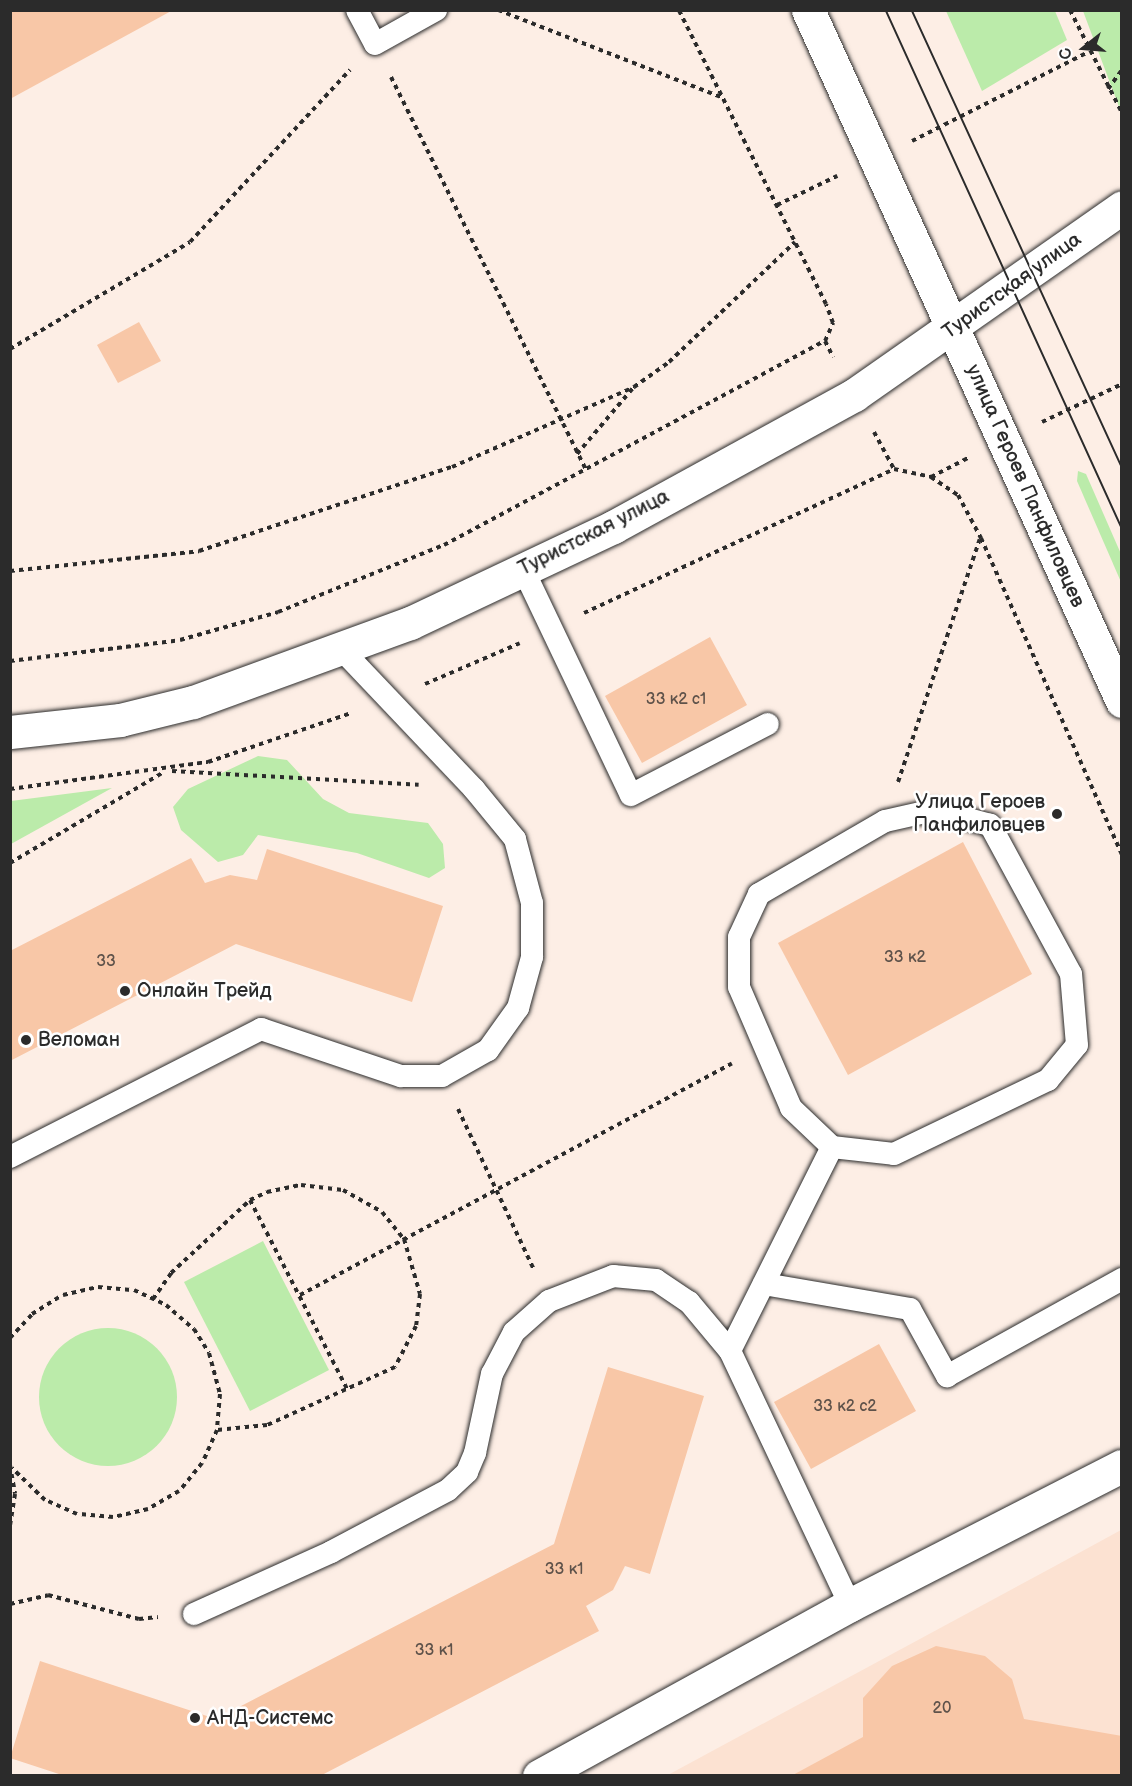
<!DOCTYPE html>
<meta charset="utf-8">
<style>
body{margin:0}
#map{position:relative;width:1132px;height:1786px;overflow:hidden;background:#fdeee5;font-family:"Balsamiq Sans",sans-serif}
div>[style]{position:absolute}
.built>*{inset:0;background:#fce2d2}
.green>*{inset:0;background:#bbebaa}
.round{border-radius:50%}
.building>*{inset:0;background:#f8c7a7}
.path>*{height:4px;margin-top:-2px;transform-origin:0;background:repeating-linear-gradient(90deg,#2b2b2b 0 4.5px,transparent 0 9px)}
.roads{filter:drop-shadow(0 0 2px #2b2b2b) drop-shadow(0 0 2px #2b2b2b)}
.service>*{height:22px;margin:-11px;padding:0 11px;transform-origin:11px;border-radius:11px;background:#fff}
.minor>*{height:33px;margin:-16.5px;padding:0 16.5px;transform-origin:16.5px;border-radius:16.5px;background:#fff}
.secondary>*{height:33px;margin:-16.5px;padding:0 16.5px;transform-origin:16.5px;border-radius:16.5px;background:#fff}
.tram>*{height:1.5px;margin:-0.75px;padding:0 0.75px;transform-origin:0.75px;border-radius:0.75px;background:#2b2b2b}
.dots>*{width:16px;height:16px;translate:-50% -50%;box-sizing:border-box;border:3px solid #fff;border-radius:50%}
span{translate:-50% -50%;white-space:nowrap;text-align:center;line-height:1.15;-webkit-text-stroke:5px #fff;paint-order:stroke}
.number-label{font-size:16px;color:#5e524a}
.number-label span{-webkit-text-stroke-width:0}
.street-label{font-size:20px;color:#2b2b2b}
.poi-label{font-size:20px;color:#2b2b2b}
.right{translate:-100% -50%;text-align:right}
.left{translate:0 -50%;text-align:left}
.frame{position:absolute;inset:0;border:12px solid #2b2b2b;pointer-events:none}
.north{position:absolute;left:1054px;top:18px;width:60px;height:60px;-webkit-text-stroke:4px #fff;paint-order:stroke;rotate:253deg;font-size:16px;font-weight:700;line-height:24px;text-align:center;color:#2b2b2b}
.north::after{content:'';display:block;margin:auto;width:21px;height:27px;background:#2b2b2b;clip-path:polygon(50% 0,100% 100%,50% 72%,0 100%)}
</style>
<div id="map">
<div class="built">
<i style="clip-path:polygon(1121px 1530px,1121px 1775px,666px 1776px,1055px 1566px)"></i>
</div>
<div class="green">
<i style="clip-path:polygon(946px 11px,1055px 11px,1067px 40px,982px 91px)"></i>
<i style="clip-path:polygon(1083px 11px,1121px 11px,1121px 112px)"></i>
<i style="clip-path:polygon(1078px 471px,1086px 474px,1121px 554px,1121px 582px,1077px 481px)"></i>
<i style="clip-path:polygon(258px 756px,287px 760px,323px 799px,349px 813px,428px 823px,443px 844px,445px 868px,429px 878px,357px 853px,258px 835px,243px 855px,218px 862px,181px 830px,173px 807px,188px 789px)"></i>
<i style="clip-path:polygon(112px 788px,11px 844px,11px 801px)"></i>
<i style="clip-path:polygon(263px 1241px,329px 1370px,250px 1411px,184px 1282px)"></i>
<i class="round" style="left:39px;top:1328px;width:138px;height:138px"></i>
</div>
<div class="building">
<i style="clip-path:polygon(10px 10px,173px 10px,10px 99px)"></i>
<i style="clip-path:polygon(139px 322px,161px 361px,118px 383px,97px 345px)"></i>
<i style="clip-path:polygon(710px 637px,747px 705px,642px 763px,605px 696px)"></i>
<i style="clip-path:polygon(963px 842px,1032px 974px,848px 1075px,778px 943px)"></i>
<i style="clip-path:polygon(267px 849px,443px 906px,412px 1002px,236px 944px,10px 1061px,10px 951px,191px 858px,205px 883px,230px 875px,257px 880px)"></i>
<i style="clip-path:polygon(879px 1344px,916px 1411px,811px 1469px,774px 1402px)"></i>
<i style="clip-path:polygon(608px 1367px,704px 1396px,650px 1574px,625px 1566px,613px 1590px,586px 1606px,599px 1631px,320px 1776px,65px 1776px,10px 1758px,40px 1661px,216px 1719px,554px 1544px)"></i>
<i style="clip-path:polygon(936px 1646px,985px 1656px,1012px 1679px,1024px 1719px,1122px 1736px,1122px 1776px,791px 1776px,863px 1737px,863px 1698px,892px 1666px)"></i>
</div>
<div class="path">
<i style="left:498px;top:10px;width:243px;rotate:21.3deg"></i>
<i style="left:1070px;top:10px;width:115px;rotate:63.2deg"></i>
<i style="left:391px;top:77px;width:439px;rotate:63.6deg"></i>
<i style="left:1108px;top:89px;width:24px;rotate:-54deg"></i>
<i style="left:912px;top:141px;width:197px;rotate:-26.8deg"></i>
<i style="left:777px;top:205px;width:67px;rotate:-25.8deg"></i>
<i style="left:825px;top:341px;width:18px;rotate:63deg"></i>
<i style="left:10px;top:349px;width:209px;rotate:-30.7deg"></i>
<i style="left:190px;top:242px;width:235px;rotate:-47.1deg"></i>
<i style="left:1042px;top:422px;width:89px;rotate:-25.4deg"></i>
<i style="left:874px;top:432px;width:42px;rotate:61.6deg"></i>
<i style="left:577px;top:454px;width:87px;rotate:-49.7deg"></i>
<i style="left:931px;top:477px;width:42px;rotate:-27.2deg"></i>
<i style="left:10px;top:571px;width:190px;rotate:-6deg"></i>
<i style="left:199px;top:551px;width:267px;rotate:-18.4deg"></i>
<i style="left:452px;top:467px;width:199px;rotate:-23.7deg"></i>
<i style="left:634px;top:387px;width:43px;rotate:-35.5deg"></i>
<i style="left:669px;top:362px;width:174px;rotate:-43.6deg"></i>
<i style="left:584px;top:613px;width:342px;rotate:-24.9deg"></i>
<i style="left:894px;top:469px;width:38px;rotate:12deg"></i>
<i style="left:931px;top:477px;width:32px;rotate:34deg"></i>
<i style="left:958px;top:495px;width:49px;rotate:61.9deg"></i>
<i style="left:981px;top:538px;width:346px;rotate:66deg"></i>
<i style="left:10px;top:661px;width:171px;rotate:-7deg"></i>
<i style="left:180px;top:640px;width:102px;rotate:-15.9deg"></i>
<i style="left:278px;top:612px;width:179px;rotate:-22deg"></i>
<i style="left:444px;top:545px;width:432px;rotate:-28.2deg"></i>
<i style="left:825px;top:341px;width:20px;rotate:-66deg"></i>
<i style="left:833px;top:323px;width:20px;rotate:-110deg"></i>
<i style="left:826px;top:304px;width:329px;rotate:-116.6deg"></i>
<i style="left:425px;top:684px;width:103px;rotate:-23.3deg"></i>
<i style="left:172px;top:771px;width:247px;rotate:3.2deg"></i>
<i style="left:898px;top:782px;width:256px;rotate:-71.4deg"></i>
<i style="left:10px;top:789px;width:200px;rotate:-7.8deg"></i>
<i style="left:208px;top:762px;width:151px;rotate:-18.9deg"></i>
<i style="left:10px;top:863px;width:179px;rotate:-30.6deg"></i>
<i style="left:458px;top:1109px;width:176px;rotate:64.7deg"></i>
<i style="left:250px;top:1200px;width:212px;rotate:62.8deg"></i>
<i style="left:300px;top:1295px;width:490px;rotate:-28.2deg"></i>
<i style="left:153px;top:1299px;width:32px;rotate:-55deg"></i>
<i style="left:171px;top:1273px;width:108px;rotate:-42.7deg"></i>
<i style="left:250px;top:1200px;width:19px;rotate:-25deg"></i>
<i style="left:267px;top:1192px;width:35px;rotate:-12deg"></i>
<i style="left:301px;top:1185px;width:42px;rotate:6.8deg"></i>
<i style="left:343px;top:1190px;width:45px;rotate:29.4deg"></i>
<i style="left:382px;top:1212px;width:35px;rotate:51deg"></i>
<i style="left:404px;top:1239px;width:57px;rotate:73.8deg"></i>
<i style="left:420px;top:1294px;width:32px;rotate:97deg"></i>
<i style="left:416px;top:1326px;width:46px;rotate:117.1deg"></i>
<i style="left:395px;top:1367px;width:141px;rotate:155.6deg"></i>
<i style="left:267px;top:1425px;width:50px;rotate:174.3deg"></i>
<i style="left:10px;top:1338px;width:33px;rotate:-47deg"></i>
<i style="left:32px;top:1314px;width:36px;rotate:-32deg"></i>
<i style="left:63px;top:1295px;width:36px;rotate:-13deg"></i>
<i style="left:98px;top:1287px;width:36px;rotate:5deg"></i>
<i style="left:134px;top:1290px;width:35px;rotate:25deg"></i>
<i style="left:166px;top:1305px;width:37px;rotate:41deg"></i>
<i style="left:194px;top:1329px;width:28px;rotate:58deg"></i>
<i style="left:209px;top:1353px;width:42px;rotate:75deg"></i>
<i style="left:220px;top:1394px;width:36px;rotate:95deg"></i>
<i style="left:217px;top:1430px;width:36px;rotate:114deg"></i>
<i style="left:202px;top:1463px;width:36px;rotate:129deg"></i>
<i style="left:179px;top:1491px;width:36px;rotate:150deg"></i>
<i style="left:148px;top:1509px;width:36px;rotate:167deg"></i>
<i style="left:113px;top:1517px;width:36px;rotate:-175deg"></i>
<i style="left:77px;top:1514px;width:35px;rotate:-156deg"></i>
<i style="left:45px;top:1500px;width:46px;rotate:-135.9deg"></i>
<i style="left:10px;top:1465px;width:29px;rotate:80deg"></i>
<i style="left:15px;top:1494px;width:32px;rotate:99deg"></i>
<i style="left:10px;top:1604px;width:39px;rotate:-13deg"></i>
<i style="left:48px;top:1595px;width:94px;rotate:14.8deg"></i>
<i style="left:139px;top:1619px;width:19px;rotate:-6deg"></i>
</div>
<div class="roads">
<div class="service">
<i style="left:357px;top:10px;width:38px;rotate:62deg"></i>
<i style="left:375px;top:44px;width:70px;rotate:-29.1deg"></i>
<i style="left:523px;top:569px;width:250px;rotate:64.5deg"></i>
<i style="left:631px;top:795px;width:154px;rotate:-27.4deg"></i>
<i style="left:832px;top:1147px;width:62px;rotate:6.4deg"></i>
<i style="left:894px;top:1154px;width:171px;rotate:-25.7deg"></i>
<i style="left:1048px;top:1080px;width:45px;rotate:-50.4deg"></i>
<i style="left:1077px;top:1045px;width:71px;rotate:-94.8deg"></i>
<i style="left:1071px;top:974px;width:170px;rotate:-118.5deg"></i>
<i style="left:990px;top:825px;width:58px;rotate:-165deg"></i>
<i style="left:934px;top:810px;width:50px;rotate:167.3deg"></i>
<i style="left:885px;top:821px;width:146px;rotate:149.9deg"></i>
<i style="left:759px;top:894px;width:47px;rotate:114.9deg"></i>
<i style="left:739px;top:937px;width:50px;rotate:90deg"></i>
<i style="left:739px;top:987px;width:132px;rotate:66.7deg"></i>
<i style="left:791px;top:1108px;width:57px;rotate:43.6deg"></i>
<i style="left:832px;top:1147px;width:228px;rotate:116.6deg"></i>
<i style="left:730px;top:1351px;width:281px;rotate:64.7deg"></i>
<i style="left:10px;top:1157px;width:282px;rotate:-27deg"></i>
<i style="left:261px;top:1029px;width:148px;rotate:18.6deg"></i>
<i style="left:401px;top:1076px;width:41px"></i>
<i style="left:442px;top:1076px;width:53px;rotate:-29.5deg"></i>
<i style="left:488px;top:1050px;width:52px;rotate:-54.5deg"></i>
<i style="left:518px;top:1008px;width:53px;rotate:-74.6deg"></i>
<i style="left:532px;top:957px;width:54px;rotate:-90deg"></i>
<i style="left:532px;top:903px;width:66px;rotate:-104.9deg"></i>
<i style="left:515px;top:839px;width:65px;rotate:-129.4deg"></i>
<i style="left:474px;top:789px;width:190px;rotate:-133.5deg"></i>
<i style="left:764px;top:1284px;width:148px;rotate:9.7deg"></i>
<i style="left:910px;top:1309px;width:77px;rotate:61.1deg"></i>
<i style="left:947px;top:1376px;width:200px;rotate:-29deg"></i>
<i style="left:194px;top:1614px;width:150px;rotate:-24.3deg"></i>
<i style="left:331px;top:1552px;width:132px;rotate:-27.9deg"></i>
<i style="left:448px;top:1490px;width:26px;rotate:-43deg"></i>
<i style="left:467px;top:1472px;width:21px;rotate:-67deg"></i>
<i style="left:475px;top:1453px;width:81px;rotate:-77.9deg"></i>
<i style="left:492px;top:1374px;width:47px;rotate:-62.4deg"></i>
<i style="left:514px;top:1332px;width:47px;rotate:-41.5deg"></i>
<i style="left:549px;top:1301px;width:69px;rotate:-21.3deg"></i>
<i style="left:613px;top:1276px;width:43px;rotate:5.3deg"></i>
<i style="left:656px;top:1280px;width:40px;rotate:34deg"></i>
<i style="left:689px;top:1302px;width:64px;rotate:50.1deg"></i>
</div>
<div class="minor">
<i style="left:539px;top:1776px;width:355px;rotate:-28.8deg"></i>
<i style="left:850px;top:1605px;width:305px;rotate:-27.1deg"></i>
</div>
<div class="secondary">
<i style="left:808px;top:10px;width:759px;rotate:65.56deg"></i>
<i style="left:10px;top:732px;width:111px;rotate:-6.2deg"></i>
<i style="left:120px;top:720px;width:75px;rotate:-13.9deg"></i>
<i style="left:193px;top:702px;width:231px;rotate:-20deg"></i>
<i style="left:410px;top:623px;width:225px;rotate:-25.3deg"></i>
<i style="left:613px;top:527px;width:275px;rotate:-28.7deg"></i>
<i style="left:854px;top:395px;width:327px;rotate:-35deg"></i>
</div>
</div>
<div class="tram">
<i style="left:886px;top:10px;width:569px;rotate:65.51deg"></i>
<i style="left:912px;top:10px;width:503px;rotate:65.32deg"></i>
</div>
<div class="dots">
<i style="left:1057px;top:814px;background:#2b2b2b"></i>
<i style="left:125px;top:991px;background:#2b2b2b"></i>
<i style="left:26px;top:1040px;background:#2b2b2b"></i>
<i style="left:195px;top:1718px;background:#2b2b2b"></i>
</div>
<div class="number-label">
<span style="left:676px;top:700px">33 к2 с1</span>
<span style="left:905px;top:958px">33 к2</span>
<span style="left:106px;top:962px">33</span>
<span style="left:845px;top:1407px">33 к2 с2</span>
<span style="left:564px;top:1570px">33 к1</span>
<span style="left:434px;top:1651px">33 к1</span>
<span style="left:942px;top:1709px">20</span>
</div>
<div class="street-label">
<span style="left:1012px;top:286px;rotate:-36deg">Туристская улица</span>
<span style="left:1025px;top:486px;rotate:66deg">улица Героев Панфиловцев</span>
<span style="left:594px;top:533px;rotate:-27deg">Туристская улица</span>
</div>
<div class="poi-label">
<span class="right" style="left:1045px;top:814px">Улица Героев<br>Панфиловцев</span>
<span class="left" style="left:137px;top:991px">Онлайн Трейд</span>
<span class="left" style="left:38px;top:1040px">Веломан</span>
<span class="left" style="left:207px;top:1718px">АНД-Системс</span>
</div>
<div class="frame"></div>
<div class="north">С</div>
</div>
